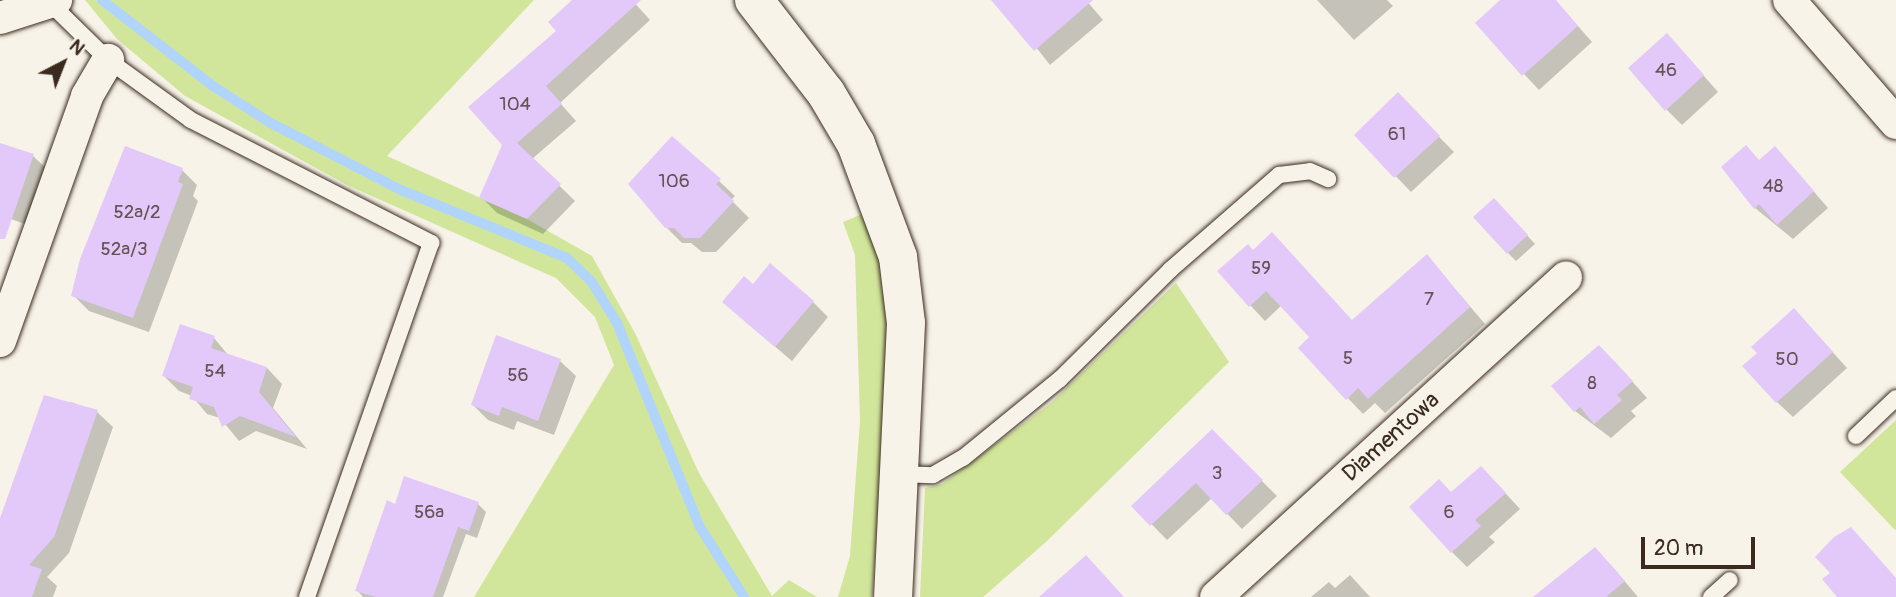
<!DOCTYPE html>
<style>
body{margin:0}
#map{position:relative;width:1896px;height:597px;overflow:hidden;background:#f7f3e8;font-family:Pangolin,sans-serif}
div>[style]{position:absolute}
.green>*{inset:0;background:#d1e69b}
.shadow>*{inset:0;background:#0003}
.stream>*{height:10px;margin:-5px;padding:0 5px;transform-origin:5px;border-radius:5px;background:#b1d5fa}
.building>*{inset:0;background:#e3c9f9}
.roads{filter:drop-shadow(0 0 2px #3b2a1e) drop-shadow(0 0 2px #3b2a1e)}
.service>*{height:16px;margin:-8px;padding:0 8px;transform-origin:8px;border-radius:8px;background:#f7f3e8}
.minor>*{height:32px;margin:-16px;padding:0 16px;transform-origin:16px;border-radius:16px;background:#f7f3e8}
.tertiary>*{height:38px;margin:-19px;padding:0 19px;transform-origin:19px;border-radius:19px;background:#f7f3e8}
span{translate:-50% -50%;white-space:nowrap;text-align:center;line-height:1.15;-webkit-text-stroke:5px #f7f3e8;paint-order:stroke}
.number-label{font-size:19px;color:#655255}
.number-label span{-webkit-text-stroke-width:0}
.street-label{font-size:23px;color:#3b2a1e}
.north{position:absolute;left:28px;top:28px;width:70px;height:70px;-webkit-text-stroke:5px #f7f3e8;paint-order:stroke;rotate:42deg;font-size:19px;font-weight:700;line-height:28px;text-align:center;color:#3b2a1e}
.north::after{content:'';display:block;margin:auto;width:24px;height:32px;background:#3b2a1e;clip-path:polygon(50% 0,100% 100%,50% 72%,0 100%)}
.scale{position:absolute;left:1641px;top:537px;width:114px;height:32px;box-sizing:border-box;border:4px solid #3b2a1e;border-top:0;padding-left:9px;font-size:21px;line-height:24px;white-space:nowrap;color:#3b2a1e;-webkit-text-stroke:5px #f7f3e8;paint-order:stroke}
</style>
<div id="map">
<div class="green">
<i style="clip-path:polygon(85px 0,534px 0,387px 156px,527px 219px,592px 256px,635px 333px,699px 473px,772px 596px,789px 580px,817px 597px,474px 597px,614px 365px,595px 317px,556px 278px,347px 185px,185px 96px,117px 39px)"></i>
<i style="clip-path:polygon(865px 213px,888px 284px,887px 394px,872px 597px,838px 597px,850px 556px,860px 421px,855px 255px,843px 222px)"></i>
<i style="clip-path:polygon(1176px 283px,1229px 362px,1047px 541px,983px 597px,920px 597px,925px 488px,942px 484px,1051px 403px)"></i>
<i style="clip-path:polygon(1896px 420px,1896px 529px,1895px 530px,1840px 472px)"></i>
</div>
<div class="shadow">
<i style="clip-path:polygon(574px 0,632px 0,650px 20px,560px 103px,576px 121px,532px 159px,575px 201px,543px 234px,497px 213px,481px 197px)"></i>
<i style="clip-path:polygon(999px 0,1086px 0,1103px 20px,1050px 65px)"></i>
<i style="clip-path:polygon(1317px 0,1387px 0,1393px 6px,1354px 40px)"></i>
<i style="clip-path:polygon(1503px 0,1555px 0,1592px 42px,1539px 90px,1524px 74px)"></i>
<i style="clip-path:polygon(1682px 51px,1718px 92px,1682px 125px,1666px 109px)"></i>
<i style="clip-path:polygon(1398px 95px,1454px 152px,1411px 192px,1356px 135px)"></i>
<i style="clip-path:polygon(673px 138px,735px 196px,731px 200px,749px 218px,716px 252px,702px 252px,691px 243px,682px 243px,666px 227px)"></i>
<i style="clip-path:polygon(0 144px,33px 156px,49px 171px,30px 226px,0 215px)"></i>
<i style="clip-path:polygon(1760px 162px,1790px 164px,1828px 208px,1793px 239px,1755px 208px,1723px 168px)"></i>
<i style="clip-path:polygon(182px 170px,197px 185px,193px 196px,198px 201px,149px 332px,89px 311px,73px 295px)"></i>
<i style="clip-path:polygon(1502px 208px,1535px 244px,1516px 261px,1508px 253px)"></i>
<i style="clip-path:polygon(1254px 252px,1353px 322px,1427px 256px,1485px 324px,1385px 413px,1375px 403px,1363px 414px,1300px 348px,1312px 337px,1282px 305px,1265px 321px,1250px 305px)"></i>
<i style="clip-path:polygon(813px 302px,828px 317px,792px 361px,740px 317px)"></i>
<i style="clip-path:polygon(1809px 326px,1847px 368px,1793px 417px,1777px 402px)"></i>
<i style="clip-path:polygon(497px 337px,560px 361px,576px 376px,554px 435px,517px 421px,514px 430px,488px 420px,473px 405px)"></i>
<i style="clip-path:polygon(214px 338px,229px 356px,267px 368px,282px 384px,273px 408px,307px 449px,256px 431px,239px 441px,220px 418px,207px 414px,192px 396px,179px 391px,164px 376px)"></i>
<i style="clip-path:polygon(1615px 362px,1647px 398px,1631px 411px,1636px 416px,1611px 438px,1575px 411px)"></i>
<i style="clip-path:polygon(71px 402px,97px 412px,113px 427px,69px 553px,47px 577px,57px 586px,53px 597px,0 597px,0 523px)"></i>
<i style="clip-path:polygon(1212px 432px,1277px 496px,1242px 529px,1212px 498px,1167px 540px,1134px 506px)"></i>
<i style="clip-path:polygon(1496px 483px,1520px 509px,1489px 537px,1495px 542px,1467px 567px,1452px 552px,1452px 494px)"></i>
<i style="clip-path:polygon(478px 504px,486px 512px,477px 538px,466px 534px,443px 597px,363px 597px,357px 590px)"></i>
<i style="clip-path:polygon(1610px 564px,1638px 597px,1536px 597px)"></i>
<i style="clip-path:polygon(1350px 575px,1370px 597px,1311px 597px,1329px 582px,1335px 588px)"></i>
</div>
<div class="stream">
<i style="left:102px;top:0;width:140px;rotate:37.8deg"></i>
<i style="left:213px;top:86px;width:67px;rotate:32.7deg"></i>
<i style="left:269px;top:122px;width:148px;rotate:27.3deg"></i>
<i style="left:401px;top:190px;width:179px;rotate:22.3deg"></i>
<i style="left:567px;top:258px;width:33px;rotate:44deg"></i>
<i style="left:591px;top:281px;width:49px;rotate:58.2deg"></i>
<i style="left:617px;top:323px;width:220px;rotate:67.9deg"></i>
<i style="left:700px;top:527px;width:83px;rotate:57.8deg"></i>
</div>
<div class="building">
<i style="clip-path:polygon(572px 0,641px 0,546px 86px,562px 104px,517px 143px,561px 184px,527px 219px,479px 198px,502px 145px,468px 107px,556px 31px,548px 22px)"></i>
<i style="clip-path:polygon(991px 0,1093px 0,1034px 51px)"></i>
<i style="clip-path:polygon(1500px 0,1556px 0,1578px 26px,1522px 76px,1475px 23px)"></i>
<i style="clip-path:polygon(1667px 33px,1704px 75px,1665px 111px,1628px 68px)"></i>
<i style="clip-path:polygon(1398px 92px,1440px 136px,1394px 178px,1354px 135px)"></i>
<i style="clip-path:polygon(672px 136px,721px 179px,716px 184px,734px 201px,700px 238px,684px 238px,674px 228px,665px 228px,628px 184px)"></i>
<i style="clip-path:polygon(0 143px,34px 154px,5px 239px,0 239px)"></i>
<i style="clip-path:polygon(1746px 145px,1759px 160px,1775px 146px,1814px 191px,1777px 225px,1759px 204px,1754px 209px,1721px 167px)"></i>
<i style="clip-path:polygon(125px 146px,183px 168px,178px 182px,183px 184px,133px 318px,71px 296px,80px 259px)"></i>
<i style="clip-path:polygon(1494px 198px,1528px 235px,1507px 254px,1473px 217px)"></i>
<i style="clip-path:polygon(1272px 232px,1352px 320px,1427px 254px,1470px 307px,1368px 399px,1358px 388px,1346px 400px,1298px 348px,1309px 337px,1266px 291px,1249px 307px,1217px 271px,1248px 244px,1253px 250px)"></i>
<i style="clip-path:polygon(770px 263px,814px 301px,775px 347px,722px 302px,744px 276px,753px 284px)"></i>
<i style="clip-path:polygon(1794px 308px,1833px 352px,1776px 403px,1742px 366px,1757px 353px,1751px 347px)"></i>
<i style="clip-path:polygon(180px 324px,215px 336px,211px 348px,267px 367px,259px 392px,296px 437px,240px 416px,222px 427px,214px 407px,189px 399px,193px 387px,162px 376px)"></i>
<i style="clip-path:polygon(496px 335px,561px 359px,538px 421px,502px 407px,499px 416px,471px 405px)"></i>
<i style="clip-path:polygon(1599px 345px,1633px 381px,1617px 395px,1622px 400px,1594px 424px,1580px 407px,1574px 412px,1551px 386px)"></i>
<i style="clip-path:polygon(44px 395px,98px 410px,54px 537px,29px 565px,42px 569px,32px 597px,0 597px,0 518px)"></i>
<i style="clip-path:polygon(1212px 429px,1263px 480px,1226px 515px,1196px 483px,1150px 526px,1131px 506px)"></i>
<i style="clip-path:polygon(1481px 466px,1506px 493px,1475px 520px,1481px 526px,1451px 553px,1409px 507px,1439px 479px,1451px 492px)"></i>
<i style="clip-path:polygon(404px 476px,479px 502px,469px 531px,458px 527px,433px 597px,376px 597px,355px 591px,387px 500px,395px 504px)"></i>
<i style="clip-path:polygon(1851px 527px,1896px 578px,1896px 597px,1837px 597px,1822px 579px,1830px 573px,1815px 557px,1834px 537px)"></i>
<i style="clip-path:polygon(1595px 547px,1625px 581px,1606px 597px,1533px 597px)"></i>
<i style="clip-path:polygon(1086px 555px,1124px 597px,1039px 597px)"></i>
</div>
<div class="roads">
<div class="service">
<i style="left:51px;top:4px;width:80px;rotate:44.5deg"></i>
<i style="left:108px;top:60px;width:102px;rotate:35.9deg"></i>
<i style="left:191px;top:120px;width:270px;rotate:27.1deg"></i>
<i style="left:431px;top:243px;width:375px;rotate:109.3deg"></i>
<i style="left:1856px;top:436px;width:55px;rotate:-43.5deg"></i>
<i style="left:899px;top:474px;width:34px;rotate:2deg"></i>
<i style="left:933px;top:475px;width:34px;rotate:-30deg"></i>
<i style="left:963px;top:458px;width:125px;rotate:-39.2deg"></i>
<i style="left:1060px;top:379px;width:155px;rotate:-44.7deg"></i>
<i style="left:1170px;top:270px;width:145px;rotate:-41.1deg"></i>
<i style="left:1279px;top:175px;width:31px;rotate:-7deg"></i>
<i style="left:1310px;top:171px;width:20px;rotate:24deg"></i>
<i style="left:1711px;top:597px;width:25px;rotate:-42deg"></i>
</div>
<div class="minor">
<i style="left:1789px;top:0;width:163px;rotate:49deg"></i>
<i style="left:0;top:18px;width:59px;rotate:-17.8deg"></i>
<i style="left:0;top:341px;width:260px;rotate:-70.4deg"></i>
<i style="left:87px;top:96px;width:42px;rotate:-59.7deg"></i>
<i style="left:1216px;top:597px;width:474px;rotate:-42.4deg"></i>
</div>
<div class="tertiary">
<i style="left:754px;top:0;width:118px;rotate:52.3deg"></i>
<i style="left:826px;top:93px;width:59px;rotate:59.5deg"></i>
<i style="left:856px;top:144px;width:121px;rotate:69.6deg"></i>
<i style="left:898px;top:257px;width:66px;rotate:83.1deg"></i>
<i style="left:906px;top:323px;width:274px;rotate:92.7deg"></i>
</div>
</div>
<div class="number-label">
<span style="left:1666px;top:71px">46</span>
<span style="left:515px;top:105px">104</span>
<span style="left:1397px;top:135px">61</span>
<span style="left:674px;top:182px">106</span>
<span style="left:1773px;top:187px">48</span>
<span style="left:137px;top:213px">52a/2</span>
<span style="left:124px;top:250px">52a/3</span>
<span style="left:1261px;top:269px">59</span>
<span style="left:1429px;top:300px">7</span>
<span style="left:1348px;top:359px">5</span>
<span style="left:1787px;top:360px">50</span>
<span style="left:215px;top:372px">54</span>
<span style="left:518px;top:376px">56</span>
<span style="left:1592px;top:384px">8</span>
<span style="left:1217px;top:474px">3</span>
<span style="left:429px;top:513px">56a</span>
<span style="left:1449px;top:513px">6</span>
</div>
<div class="street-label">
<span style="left:1391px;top:437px;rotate:-42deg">Diamentowa</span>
</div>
<div class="north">N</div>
<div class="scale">20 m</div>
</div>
